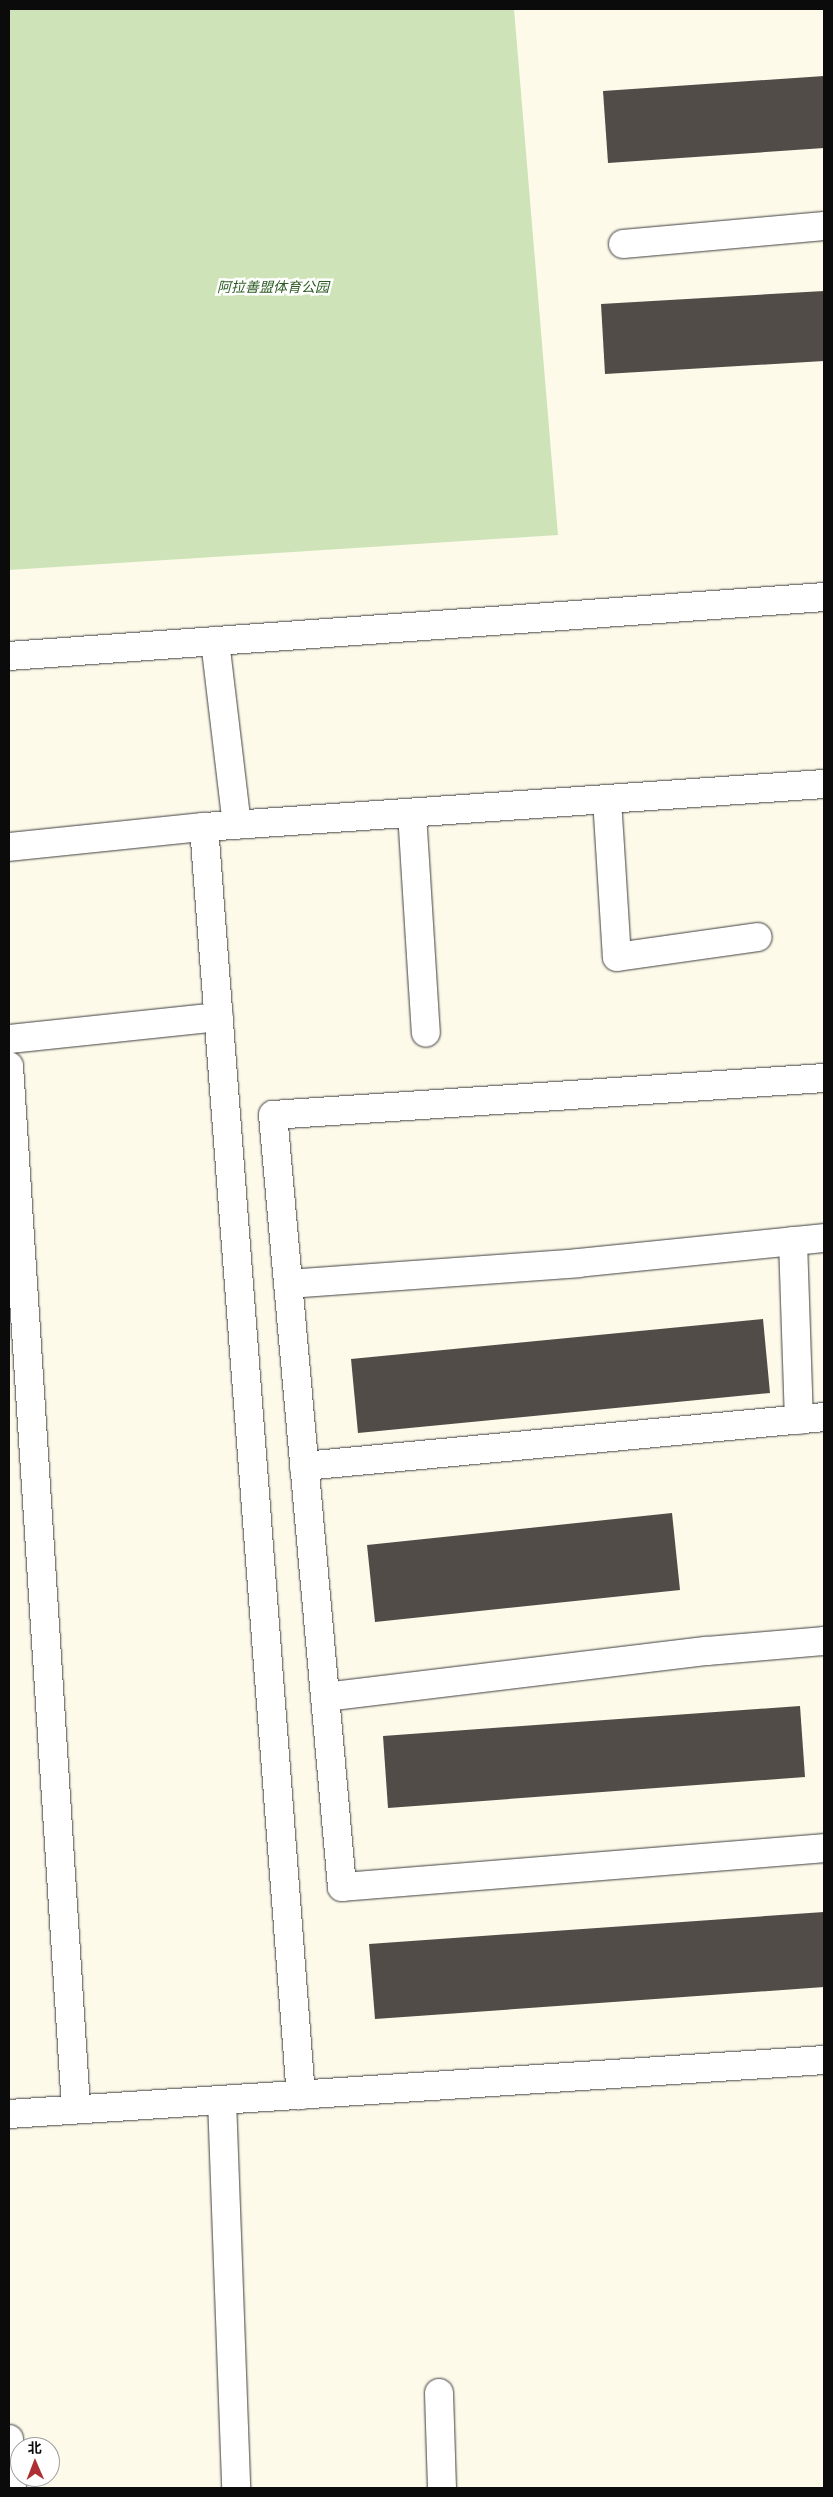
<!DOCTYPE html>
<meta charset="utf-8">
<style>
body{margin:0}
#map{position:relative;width:833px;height:2497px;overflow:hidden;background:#fdfaea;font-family:"IBM Plex Serif","Noto Sans SC",serif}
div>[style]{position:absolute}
.green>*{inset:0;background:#cee4b8}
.building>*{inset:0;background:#524c48}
.roads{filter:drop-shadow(0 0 1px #3e3e3e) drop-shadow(0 0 1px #3e3e3e)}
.minor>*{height:28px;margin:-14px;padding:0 14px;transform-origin:14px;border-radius:14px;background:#fff}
.tertiary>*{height:28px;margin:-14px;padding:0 14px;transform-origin:14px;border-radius:14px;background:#fff}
span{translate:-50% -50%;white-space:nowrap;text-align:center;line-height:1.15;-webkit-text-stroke:5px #fff;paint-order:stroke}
.park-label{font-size:14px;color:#2d5c22;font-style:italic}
.frame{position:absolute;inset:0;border:10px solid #0b0b0b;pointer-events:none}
.north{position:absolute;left:10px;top:2437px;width:50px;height:50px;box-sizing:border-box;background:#fff;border:1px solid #9d9d9d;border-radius:50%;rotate:359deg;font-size:14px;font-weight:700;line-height:20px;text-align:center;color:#0b0b0b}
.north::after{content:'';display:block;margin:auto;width:18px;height:22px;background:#ad3035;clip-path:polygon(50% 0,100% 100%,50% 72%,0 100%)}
</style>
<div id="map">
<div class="green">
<i style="clip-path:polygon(9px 9px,514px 9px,558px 535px,9px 570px)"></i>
</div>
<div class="building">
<i style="clip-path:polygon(824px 76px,824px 148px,608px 163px,603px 91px)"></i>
<i style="clip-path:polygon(824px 291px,824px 361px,605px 374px,601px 304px)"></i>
<i style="clip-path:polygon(763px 1319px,770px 1393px,358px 1433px,351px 1359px)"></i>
<i style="clip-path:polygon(672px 1513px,680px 1590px,375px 1622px,367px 1545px)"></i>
<i style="clip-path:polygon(800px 1706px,805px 1777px,388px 1808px,383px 1736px)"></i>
<i style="clip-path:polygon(824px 1912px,824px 1987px,375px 2019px,369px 1944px)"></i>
</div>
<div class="roads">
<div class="minor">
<i style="left:623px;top:244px;width:202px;rotate:-5.1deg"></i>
<i style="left:215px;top:641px;width:185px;rotate:83.2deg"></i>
<i style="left:607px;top:799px;width:158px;rotate:86.4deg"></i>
<i style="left:617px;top:957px;width:142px;rotate:-8.1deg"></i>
<i style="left:412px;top:813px;width:220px;rotate:86.4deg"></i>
<i style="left:204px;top:827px;width:1272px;rotate:85.63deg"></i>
<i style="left:9px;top:847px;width:196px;rotate:-5.9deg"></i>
<i style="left:204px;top:827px;width:621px;rotate:-3.97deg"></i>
<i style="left:9px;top:1039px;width:211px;rotate:-6deg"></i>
<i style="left:9px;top:1066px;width:1045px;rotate:86.32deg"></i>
<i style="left:824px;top:1078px;width:552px;rotate:176.16deg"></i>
<i style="left:273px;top:1115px;width:775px;rotate:84.89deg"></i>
<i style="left:342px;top:1887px;width:484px;rotate:-4.6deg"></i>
<i style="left:793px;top:1241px;width:179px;rotate:88.1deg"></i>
<i style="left:288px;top:1284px;width:291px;rotate:-4.1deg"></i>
<i style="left:578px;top:1263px;width:247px;rotate:-5.8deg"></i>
<i style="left:304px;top:1466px;width:522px;rotate:-5.38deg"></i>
<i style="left:325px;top:1697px;width:385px;rotate:-6.9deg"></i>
<i style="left:707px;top:1651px;width:117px;rotate:-4.9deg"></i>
<i style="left:222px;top:2100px;width:388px;rotate:87.9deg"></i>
<i style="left:9px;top:2114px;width:817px;rotate:-3.79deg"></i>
<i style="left:439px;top:2393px;width:95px;rotate:88.2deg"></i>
<i style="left:9px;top:2439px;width:49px;rotate:86.5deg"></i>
</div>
<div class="tertiary">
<i style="left:9px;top:656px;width:817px;rotate:-4.14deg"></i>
</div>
</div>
<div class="park-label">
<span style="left:273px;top:287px">阿拉善盟体育公园</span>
</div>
<div class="frame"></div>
<div class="north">北</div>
</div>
